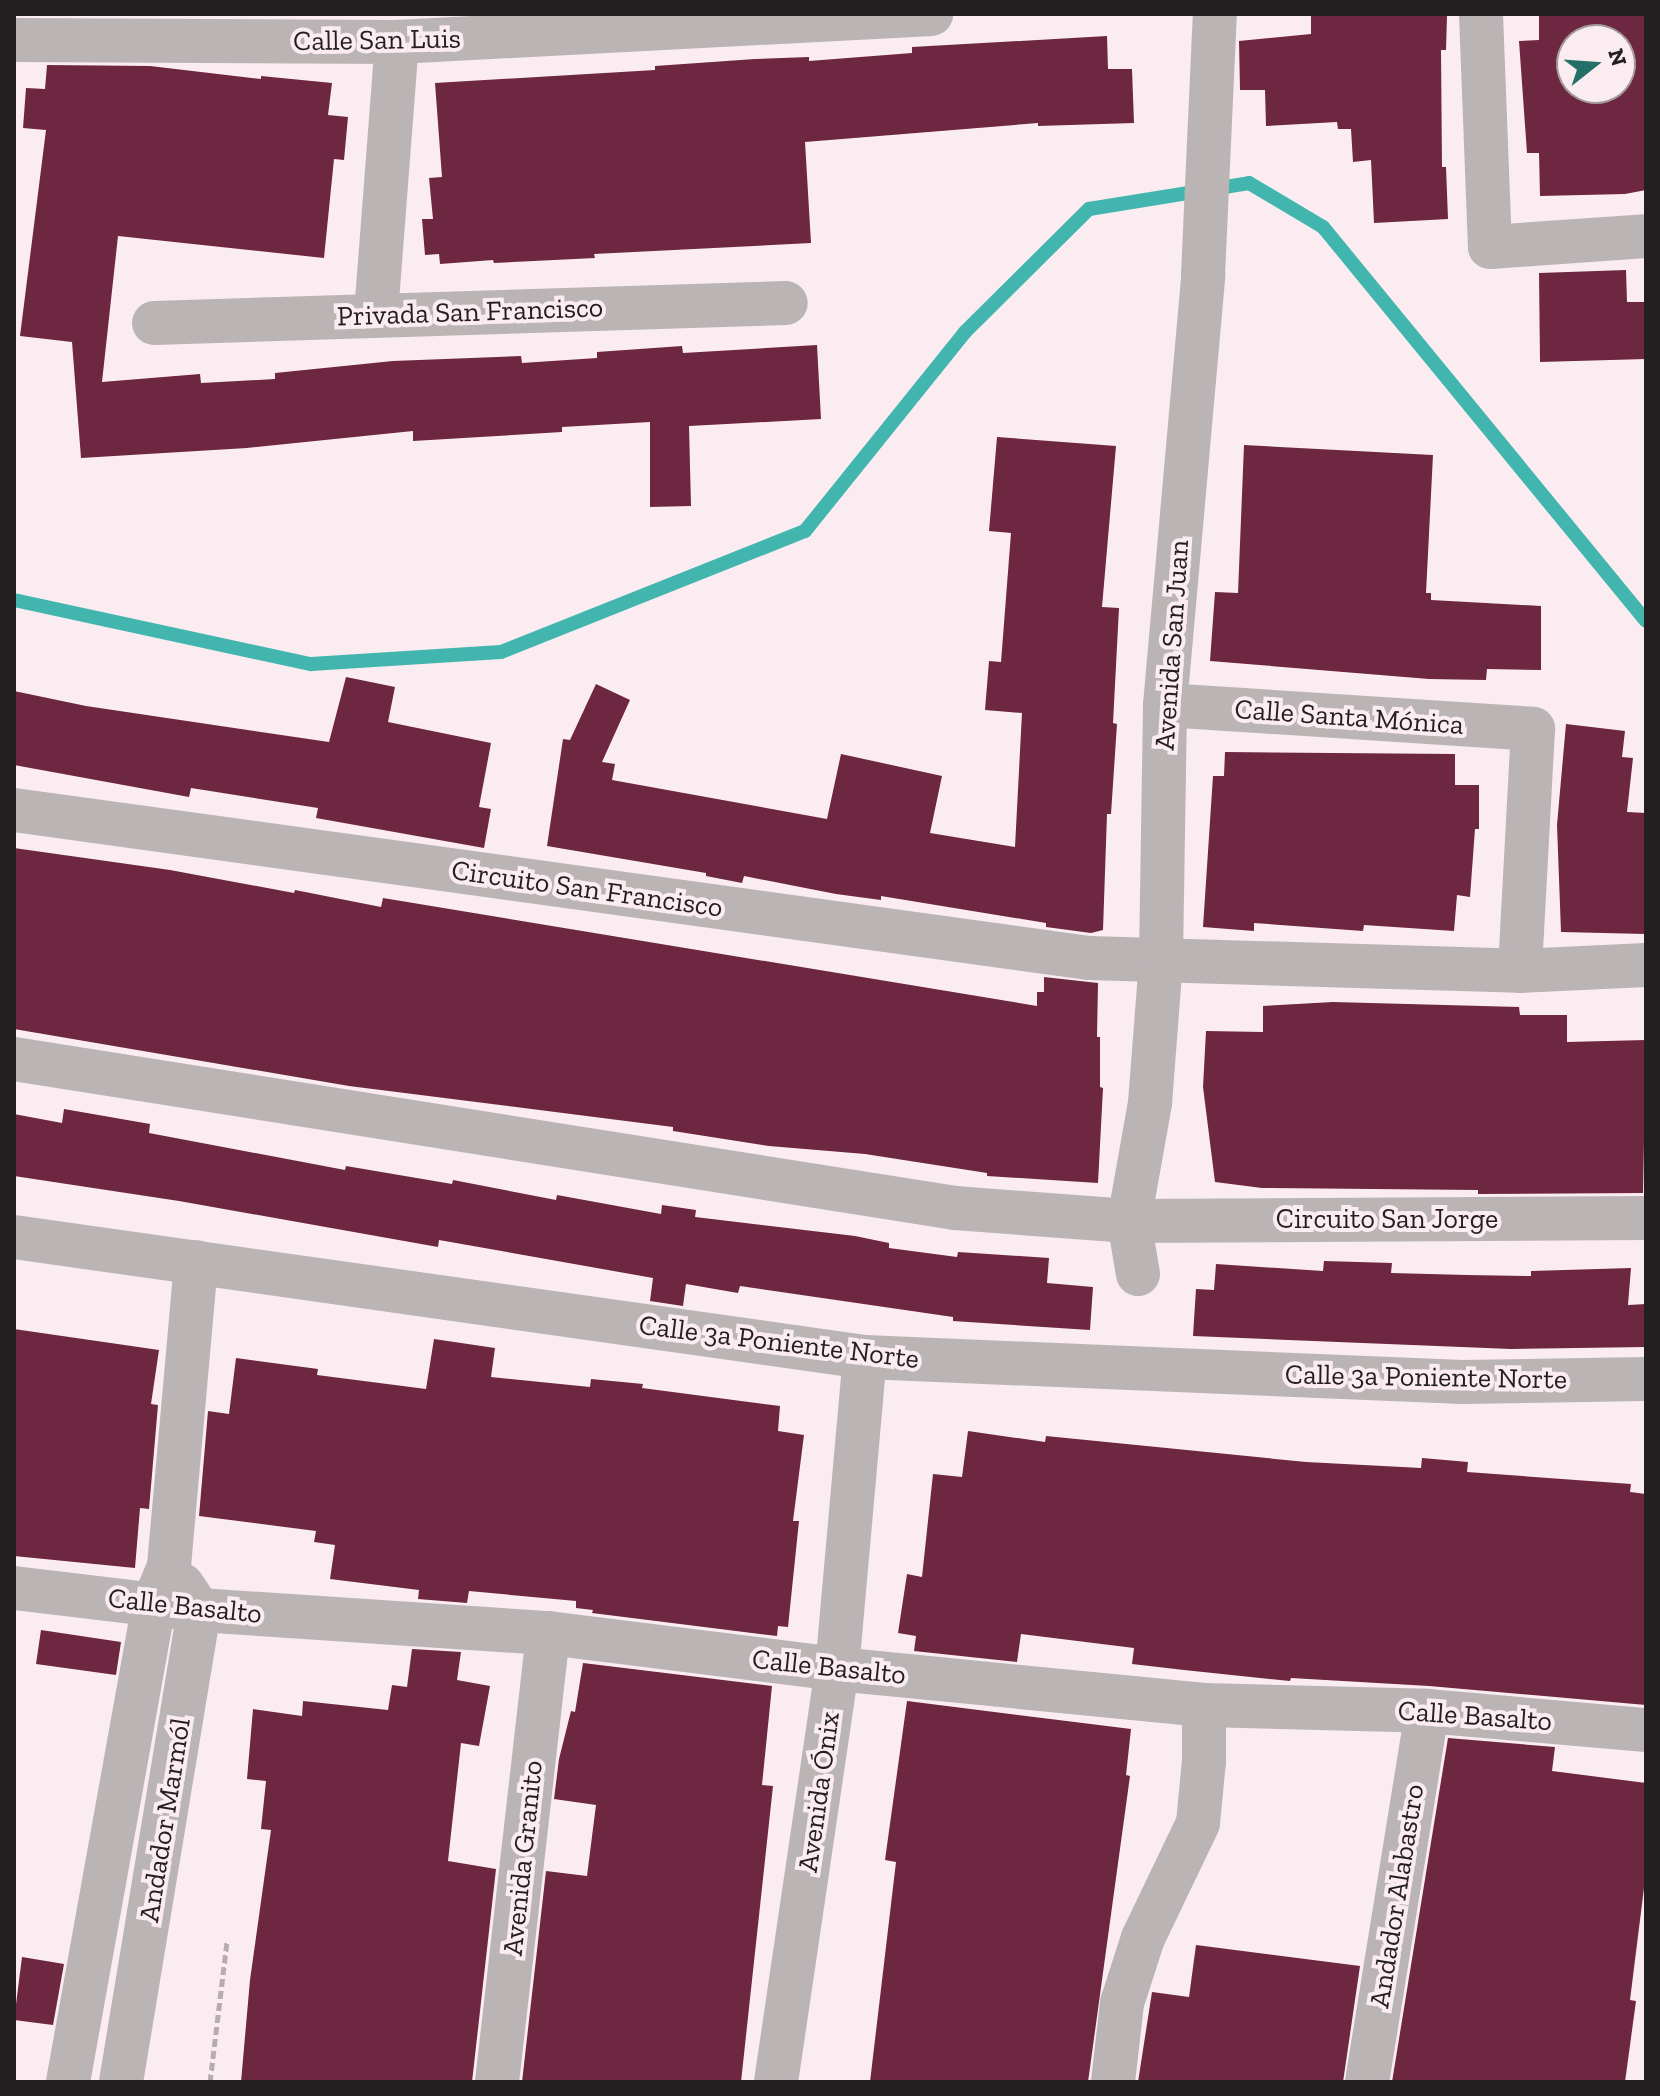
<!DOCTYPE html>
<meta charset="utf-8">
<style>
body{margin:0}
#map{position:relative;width:1660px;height:2096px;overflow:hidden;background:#faecf0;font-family:"Zilla Slab",serif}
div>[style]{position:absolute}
.stream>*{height:14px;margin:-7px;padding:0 7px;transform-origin:7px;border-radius:7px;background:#42b6ae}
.building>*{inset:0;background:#6e2740}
.path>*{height:5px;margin-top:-2.5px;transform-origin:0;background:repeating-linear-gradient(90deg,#b7acaf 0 8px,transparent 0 12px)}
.minor>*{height:44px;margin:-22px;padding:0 22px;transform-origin:22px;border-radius:22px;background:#bab4b5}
span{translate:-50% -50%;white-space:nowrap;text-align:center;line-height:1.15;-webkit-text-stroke:8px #faecf0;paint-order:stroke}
.street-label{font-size:28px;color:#231e20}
.frame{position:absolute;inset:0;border:16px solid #231e20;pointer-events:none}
.north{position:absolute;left:1556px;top:24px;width:80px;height:80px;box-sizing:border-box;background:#faecf0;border:2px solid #a49a9d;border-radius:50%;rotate:73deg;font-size:22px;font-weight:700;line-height:32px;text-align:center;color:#231e20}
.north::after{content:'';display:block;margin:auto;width:28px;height:36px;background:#256f69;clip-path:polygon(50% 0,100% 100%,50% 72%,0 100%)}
</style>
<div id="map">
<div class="stream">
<i style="left:14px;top:600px;width:304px;rotate:12.2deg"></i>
<i style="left:311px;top:664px;width:190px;rotate:-3.6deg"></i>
<i style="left:501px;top:652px;width:327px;rotate:-21.7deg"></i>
<i style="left:805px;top:531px;width:255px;rotate:-51.2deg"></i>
<i style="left:965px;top:332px;width:175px;rotate:-44.8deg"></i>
<i style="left:1089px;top:209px;width:162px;rotate:-9.2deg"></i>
<i style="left:1249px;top:183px;width:86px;rotate:30.7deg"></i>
<i style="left:1323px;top:227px;width:509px;rotate:50.66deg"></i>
</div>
<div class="building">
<i style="clip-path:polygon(evenodd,1539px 14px,1646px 14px,1646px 190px,1625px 194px,1540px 196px,1539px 153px,1527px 153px,1519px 41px,1539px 40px,1539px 14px,1572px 40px,1620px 40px,1620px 88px,1572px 88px,1572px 40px)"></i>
<i style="clip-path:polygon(1311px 16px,1447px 16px,1446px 50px,1441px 50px,1442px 167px,1446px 167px,1448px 219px,1374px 223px,1371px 160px,1353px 162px,1351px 129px,1338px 129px,1337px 122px,1266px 126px,1265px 90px,1240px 90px,1239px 41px,1311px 34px)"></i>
<i style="clip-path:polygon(1107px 36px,1108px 69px,1132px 69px,1134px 123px,1038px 126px,1038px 123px,805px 142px,811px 243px,594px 254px,595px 258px,494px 263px,493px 260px,440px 264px,439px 254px,425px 255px,422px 219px,433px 219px,429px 178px,442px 177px,435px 83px,655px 70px,655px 66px,755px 59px,809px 57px,809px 61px,912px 53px,912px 47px)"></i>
<i style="clip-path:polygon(47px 65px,150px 66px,261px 79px,261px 76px,332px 83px,328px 115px,348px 117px,344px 160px,334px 159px,324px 258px,118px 236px,102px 382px,200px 374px,201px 383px,275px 379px,275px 373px,393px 361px,521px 356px,522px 363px,597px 358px,597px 352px,682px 346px,683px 353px,817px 345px,821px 419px,689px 426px,691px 506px,650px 507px,650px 422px,562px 427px,562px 432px,413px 441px,413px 431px,247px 448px,81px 458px,72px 342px,20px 336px,46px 130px,23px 128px,26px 88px,45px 89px)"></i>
<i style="clip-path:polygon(1626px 270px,1627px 302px,1646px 302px,1646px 359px,1540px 362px,1539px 273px)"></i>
<i style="clip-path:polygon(997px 437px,1116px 446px,1102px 607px,1119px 608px,1113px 723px,1117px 724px,1111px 814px,1107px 814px,1103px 930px,1091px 933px,1046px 927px,1046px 923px,881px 896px,881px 900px,836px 894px,744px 876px,742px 883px,706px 876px,706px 873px,547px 846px,563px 739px,570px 740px,596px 684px,630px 700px,602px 762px,615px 764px,612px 780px,827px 819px,841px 754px,942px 776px,930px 833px,1015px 847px,1022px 713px,985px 710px,989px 661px,1001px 662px,1011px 533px,989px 531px)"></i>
<i style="clip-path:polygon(1244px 445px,1433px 455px,1426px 593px,1431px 593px,1431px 600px,1541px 606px,1541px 670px,1487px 669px,1486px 680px,1429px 679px,1210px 661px,1215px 592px,1238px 593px)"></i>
<i style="clip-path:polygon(346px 677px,395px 687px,388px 722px,491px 743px,479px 807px,491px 809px,484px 848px,316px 818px,318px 808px,191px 788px,189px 797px,14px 765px,14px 691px,86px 706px,329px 742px)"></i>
<i style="clip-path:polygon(1566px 724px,1625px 731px,1622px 757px,1633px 758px,1627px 812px,1646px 813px,1646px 934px,1561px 932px,1557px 825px)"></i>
<i style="clip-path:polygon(1225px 752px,1455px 754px,1455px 785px,1479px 785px,1479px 829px,1475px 829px,1470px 897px,1457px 895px,1454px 931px,1364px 925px,1363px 931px,1254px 923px,1254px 931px,1203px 927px,1213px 776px,1224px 776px)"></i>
<i style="clip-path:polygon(14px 848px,170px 870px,294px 893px,295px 890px,381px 907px,383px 898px,1037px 1006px,1037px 992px,1044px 992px,1044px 977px,1098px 983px,1097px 1037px,1100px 1037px,1100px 1087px,1103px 1088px,1098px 1183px,987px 1176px,987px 1173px,865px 1154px,769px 1146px,673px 1131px,673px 1127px,349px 1086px,14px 1029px)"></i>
<i style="clip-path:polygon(1333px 1002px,1519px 1007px,1520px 1015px,1567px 1015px,1567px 1042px,1646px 1040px,1643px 1193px,1478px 1194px,1478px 1190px,1262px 1188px,1215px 1182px,1203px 1087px,1206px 1031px,1263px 1032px,1263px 1006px)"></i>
<i style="clip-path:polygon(64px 1109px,150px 1124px,149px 1133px,345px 1170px,346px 1166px,452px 1184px,453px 1180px,556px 1200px,557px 1195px,661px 1214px,662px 1205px,696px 1210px,695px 1217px,855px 1236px,889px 1243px,889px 1248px,957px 1257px,958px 1252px,1049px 1258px,1047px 1283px,1093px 1287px,1090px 1330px,953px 1321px,953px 1317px,740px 1286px,738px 1293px,686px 1284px,683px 1306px,650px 1301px,653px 1278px,439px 1240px,438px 1247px,179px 1201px,14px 1176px,14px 1114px,62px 1123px)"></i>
<i style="clip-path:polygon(1324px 1261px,1392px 1263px,1391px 1273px,1467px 1275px,1531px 1276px,1531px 1271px,1631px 1268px,1628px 1305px,1646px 1304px,1646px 1347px,1511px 1349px,1193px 1336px,1196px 1289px,1214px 1290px,1216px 1264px,1323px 1271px)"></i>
<i style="clip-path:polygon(14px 1329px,159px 1350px,151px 1404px,158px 1405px,149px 1509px,140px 1508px,135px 1568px,14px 1556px)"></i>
<i style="clip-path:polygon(434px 1339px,495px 1348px,491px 1377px,590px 1387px,591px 1379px,643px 1384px,642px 1388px,780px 1406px,778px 1431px,804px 1435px,793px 1521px,799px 1521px,788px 1627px,778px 1626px,777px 1636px,592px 1613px,593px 1610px,576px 1608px,576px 1601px,469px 1591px,467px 1603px,418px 1599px,419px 1590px,330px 1579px,335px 1545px,314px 1542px,316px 1531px,199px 1516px,208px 1411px,229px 1414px,236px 1358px,318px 1369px,317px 1375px,426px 1389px)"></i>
<i style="clip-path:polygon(968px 1431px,1045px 1442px,1046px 1436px,1306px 1462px,1421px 1468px,1422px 1458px,1468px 1462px,1467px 1472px,1631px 1484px,1630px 1492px,1646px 1494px,1646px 1705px,1429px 1686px,1291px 1678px,1290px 1681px,1184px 1670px,1132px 1664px,1134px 1648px,1021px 1634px,1017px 1662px,914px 1651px,916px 1636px,898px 1633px,907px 1574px,922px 1577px,933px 1474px,962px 1477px)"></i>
<i style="clip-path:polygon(41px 1630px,121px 1642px,116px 1675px,36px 1664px)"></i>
<i style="clip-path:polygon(412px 1649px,461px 1652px,457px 1680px,490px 1686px,479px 1746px,461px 1743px,448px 1861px,496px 1869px,472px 2082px,241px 2082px,250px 1980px,271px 1830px,261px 1829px,266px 1781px,247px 1779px,253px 1709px,302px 1716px,303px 1701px,388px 1710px,392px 1685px,407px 1687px)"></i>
<i style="clip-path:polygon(583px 1663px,772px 1686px,762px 1785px,773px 1786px,741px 2082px,522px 2082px,546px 1871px,587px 1876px,596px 1805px,554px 1799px,559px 1759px,571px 1711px,575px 1712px)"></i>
<i style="clip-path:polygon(907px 1701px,1131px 1729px,1126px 1775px,1130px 1776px,1088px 2082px,870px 2082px,896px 1862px,885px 1860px)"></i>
<i style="clip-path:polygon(1448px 1738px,1555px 1747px,1552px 1771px,1646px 1783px,1646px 1872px,1630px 2000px,1636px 2001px,1625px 2082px,1392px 2082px)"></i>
<i style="clip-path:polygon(1196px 1945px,1360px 1966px,1343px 2082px,1138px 2082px,1152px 1992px,1189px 1997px)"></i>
<i style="clip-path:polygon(22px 1957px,64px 1964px,53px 2025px,14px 2020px)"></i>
</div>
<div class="path">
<i style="left:210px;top:2082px;width:142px;rotate:-83.1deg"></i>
</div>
<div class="minor">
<i style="left:1481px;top:14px;width:233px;rotate:87.8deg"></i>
<i style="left:1490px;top:247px;width:156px;rotate:-4deg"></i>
<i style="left:14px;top:40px;width:383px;rotate:0.3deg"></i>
<i style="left:397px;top:42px;width:535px;rotate:-3deg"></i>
<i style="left:376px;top:314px;width:273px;rotate:-85.6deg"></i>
<i style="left:154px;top:323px;width:632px;rotate:-1.81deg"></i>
<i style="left:1165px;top:705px;width:369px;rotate:3.7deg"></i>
<i style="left:1533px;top:729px;width:242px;rotate:93.1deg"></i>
<i style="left:14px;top:810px;width:1085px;rotate:7.84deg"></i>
<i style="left:1089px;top:958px;width:431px;rotate:1.7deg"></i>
<i style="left:1520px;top:971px;width:126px;rotate:-2.7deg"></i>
<i style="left:14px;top:1059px;width:953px;rotate:9deg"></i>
<i style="left:955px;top:1208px;width:174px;rotate:4.3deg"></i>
<i style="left:1129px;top:1221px;width:517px;rotate:-0.33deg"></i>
<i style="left:14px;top:1237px;width:859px;rotate:8.03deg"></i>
<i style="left:865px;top:1357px;width:598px;rotate:2.4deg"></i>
<i style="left:1462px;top:1382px;width:184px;rotate:-0.9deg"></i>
<i style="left:1138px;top:1274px;width:54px;rotate:-99.6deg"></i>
<i style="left:1129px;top:1221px;width:120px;rotate:-79.9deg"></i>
<i style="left:1150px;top:1103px;width:143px;rotate:-85.6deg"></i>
<i style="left:1161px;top:960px;width:255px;rotate:-89.1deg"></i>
<i style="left:1165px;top:705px;width:432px;rotate:-84.9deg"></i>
<i style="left:1203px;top:275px;width:261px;rotate:-87.4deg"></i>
<i style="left:14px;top:1588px;width:186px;rotate:6.8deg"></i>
<i style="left:199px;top:1610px;width:350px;rotate:3.8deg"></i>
<i style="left:548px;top:1633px;width:291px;rotate:7.1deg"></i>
<i style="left:837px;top:1669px;width:369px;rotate:5.6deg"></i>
<i style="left:1204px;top:1705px;width:223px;rotate:1.5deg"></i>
<i style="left:1427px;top:1711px;width:220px;rotate:5deg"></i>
<i style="left:68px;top:2082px;width:488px;rotate:-79.8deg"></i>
<i style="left:154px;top:1602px;width:39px;rotate:-67deg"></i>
<i style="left:169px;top:1566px;width:305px;rotate:-84.9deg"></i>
<i style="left:121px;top:2082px;width:478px;rotate:-80.6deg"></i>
<i style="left:199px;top:1610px;width:30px;rotate:-124deg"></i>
<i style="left:497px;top:2082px;width:452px;rotate:-83.5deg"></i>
<i style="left:776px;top:2082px;width:417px;rotate:-81.6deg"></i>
<i style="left:837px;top:1669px;width:313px;rotate:-84.9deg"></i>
<i style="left:1113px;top:2082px;width:80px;rotate:-83.5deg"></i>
<i style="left:1122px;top:2003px;width:68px;rotate:-72.1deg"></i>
<i style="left:1143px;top:1938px;width:127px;rotate:-64.4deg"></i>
<i style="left:1198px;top:1823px;width:62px;rotate:-84.5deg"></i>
<i style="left:1204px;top:1761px;width:56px;rotate:-90deg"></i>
<i style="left:1367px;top:2082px;width:376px;rotate:-80.8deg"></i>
</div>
<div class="street-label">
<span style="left:377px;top:40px;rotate:-1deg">Calle San Luis</span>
<span style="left:470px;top:312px;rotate:-2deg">Privada San Francisco</span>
<span style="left:1172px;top:645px;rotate:-86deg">Avenida San Juan</span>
<span style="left:1349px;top:717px;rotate:4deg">Calle Santa Mónica</span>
<span style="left:587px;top:889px;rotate:8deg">Circuito San Francisco</span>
<span style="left:1387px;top:1219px">Circuito San Jorge</span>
<span style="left:779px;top:1342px;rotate:7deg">Calle 3a Poniente Norte</span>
<span style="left:1426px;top:1377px;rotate:1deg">Calle 3a Poniente Norte</span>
<span style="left:185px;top:1606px;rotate:6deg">Calle Basalto</span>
<span style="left:829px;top:1667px;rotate:6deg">Calle Basalto</span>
<span style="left:1475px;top:1716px;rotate:4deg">Calle Basalto</span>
<span style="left:819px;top:1792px;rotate:-82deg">Avenida Ónix</span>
<span style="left:165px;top:1820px;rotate:-81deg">Andador Marmól</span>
<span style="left:523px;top:1858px;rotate:-84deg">Avenida Granito</span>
<span style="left:1397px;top:1896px;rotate:-81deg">Andador Alabastro</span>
</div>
<div class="frame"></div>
<div class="north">N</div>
</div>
